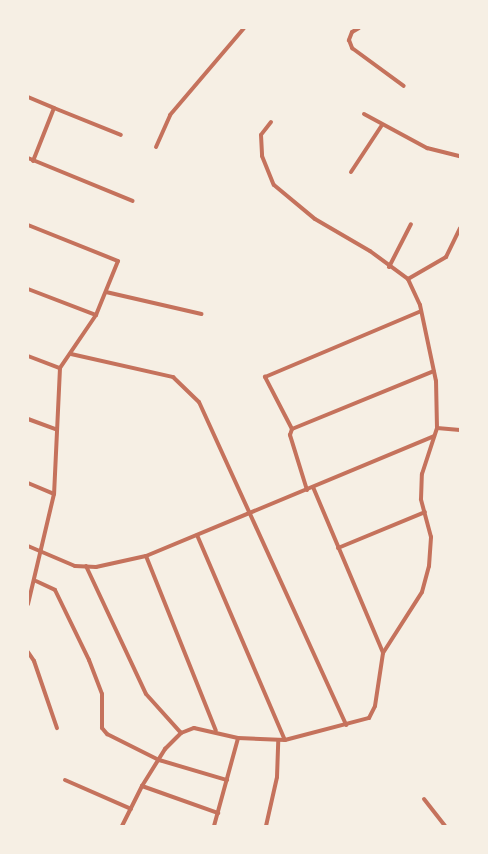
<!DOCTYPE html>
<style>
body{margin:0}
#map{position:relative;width:488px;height:854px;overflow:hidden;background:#f6efe4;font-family:"Space Grotesk",sans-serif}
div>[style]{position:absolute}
.minor>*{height:4px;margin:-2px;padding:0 2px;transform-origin:2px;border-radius:2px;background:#c5725c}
span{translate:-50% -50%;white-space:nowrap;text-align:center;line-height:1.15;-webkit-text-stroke:5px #f6efe4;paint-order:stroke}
.frame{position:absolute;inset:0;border:29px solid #f6efe4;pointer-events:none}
</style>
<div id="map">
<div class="minor">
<i style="left:359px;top:28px;width:8px;rotate:150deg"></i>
<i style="left:352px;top:32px;width:9px;rotate:111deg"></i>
<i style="left:349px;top:40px;width:9px;rotate:69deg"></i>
<i style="left:352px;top:48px;width:64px;rotate:36.2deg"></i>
<i style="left:28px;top:97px;width:28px;rotate:23deg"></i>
<i style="left:54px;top:108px;width:57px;rotate:111.6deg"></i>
<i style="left:54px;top:108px;width:72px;rotate:21.9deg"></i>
<i style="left:364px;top:114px;width:72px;rotate:28.4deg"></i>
<i style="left:427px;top:148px;width:34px;rotate:14deg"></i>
<i style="left:271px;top:122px;width:16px;rotate:128deg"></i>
<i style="left:261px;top:135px;width:21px;rotate:87deg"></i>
<i style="left:262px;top:156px;width:31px;rotate:68deg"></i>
<i style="left:274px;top:185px;width:53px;rotate:39.7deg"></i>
<i style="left:315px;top:219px;width:64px;rotate:30.2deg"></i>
<i style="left:370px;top:251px;width:47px;rotate:36.4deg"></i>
<i style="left:408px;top:279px;width:44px;rotate:-30.1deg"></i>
<i style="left:446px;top:257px;width:32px;rotate:-64deg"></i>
<i style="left:156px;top:147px;width:35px;rotate:-66deg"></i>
<i style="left:170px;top:115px;width:114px;rotate:-49.6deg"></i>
<i style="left:28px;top:158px;width:113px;rotate:22.3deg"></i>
<i style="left:351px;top:172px;width:56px;rotate:-56.6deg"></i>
<i style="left:28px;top:225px;width:97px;rotate:21.8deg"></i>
<i style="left:118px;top:261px;width:58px;rotate:112.2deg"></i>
<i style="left:96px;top:315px;width:64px;rotate:124.2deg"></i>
<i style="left:60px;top:368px;width:126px;rotate:92.7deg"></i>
<i style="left:54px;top:494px;width:113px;rotate:103.3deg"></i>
<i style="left:389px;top:267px;width:48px;rotate:-62.9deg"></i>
<i style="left:28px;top:289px;width:73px;rotate:20.9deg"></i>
<i style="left:106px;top:292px;width:98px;rotate:13deg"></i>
<i style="left:71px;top:354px;width:105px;rotate:12.7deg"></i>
<i style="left:173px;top:377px;width:36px;rotate:44deg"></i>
<i style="left:199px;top:402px;width:355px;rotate:65.5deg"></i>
<i style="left:28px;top:356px;width:34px;rotate:21deg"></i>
<i style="left:28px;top:419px;width:30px;rotate:20deg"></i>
<i style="left:437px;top:428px;width:23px;rotate:5deg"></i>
<i style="left:292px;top:429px;width:59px;rotate:-117.4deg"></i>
<i style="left:265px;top:377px;width:169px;rotate:-22.9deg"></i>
<i style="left:28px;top:483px;width:28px;rotate:23deg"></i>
<i style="left:313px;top:487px;width:180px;rotate:67.1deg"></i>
<i style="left:307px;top:490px;width:58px;rotate:-107.2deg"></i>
<i style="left:290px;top:435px;width:6px;rotate:-72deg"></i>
<i style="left:292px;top:429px;width:153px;rotate:-22.2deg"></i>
<i style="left:197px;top:535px;width:223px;rotate:66.8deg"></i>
<i style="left:28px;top:546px;width:51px;rotate:23.1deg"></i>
<i style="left:75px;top:566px;width:21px;rotate:3deg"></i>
<i style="left:96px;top:567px;width:51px;rotate:-12.4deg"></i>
<i style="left:146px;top:556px;width:312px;rotate:-22.6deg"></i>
<i style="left:338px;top:548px;width:94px;rotate:-22.5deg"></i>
<i style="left:146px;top:556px;width:188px;rotate:68.2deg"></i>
<i style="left:86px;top:566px;width:141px;rotate:64.9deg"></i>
<i style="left:146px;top:694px;width:52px;rotate:48.1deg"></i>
<i style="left:36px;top:581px;width:21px;rotate:25deg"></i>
<i style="left:55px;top:590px;width:78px;rotate:64.1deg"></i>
<i style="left:89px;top:660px;width:36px;rotate:69deg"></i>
<i style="left:102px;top:694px;width:34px;rotate:90deg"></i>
<i style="left:102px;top:728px;width:8px;rotate:50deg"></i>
<i style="left:107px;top:734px;width:58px;rotate:26.6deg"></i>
<i style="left:159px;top:760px;width:71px;rotate:16.4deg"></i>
<i style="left:28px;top:652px;width:11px;rotate:56deg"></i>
<i style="left:34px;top:661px;width:71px;rotate:71.1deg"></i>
<i style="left:65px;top:780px;width:72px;rotate:23.7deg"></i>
<i style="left:142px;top:786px;width:81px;rotate:19.6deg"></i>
<i style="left:424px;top:799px;width:34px;rotate:52deg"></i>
<i style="left:122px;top:826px;width:45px;rotate:-63.4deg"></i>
<i style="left:142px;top:786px;width:44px;rotate:-58.1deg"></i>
<i style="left:165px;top:749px;width:23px;rotate:-45deg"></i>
<i style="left:181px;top:733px;width:14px;rotate:-21deg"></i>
<i style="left:194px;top:728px;width:45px;rotate:12.8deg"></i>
<i style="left:238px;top:738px;width:47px;rotate:2.4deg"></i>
<i style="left:285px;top:740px;width:87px;rotate:-14.7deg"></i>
<i style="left:369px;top:718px;width:13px;rotate:-63deg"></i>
<i style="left:375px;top:706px;width:54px;rotate:-81.4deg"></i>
<i style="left:383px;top:653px;width:72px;rotate:-57.4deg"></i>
<i style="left:422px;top:592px;width:27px;rotate:-75deg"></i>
<i style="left:429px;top:566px;width:29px;rotate:-86deg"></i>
<i style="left:431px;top:537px;width:39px;rotate:-105deg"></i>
<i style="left:421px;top:499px;width:25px;rotate:-88deg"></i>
<i style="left:422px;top:474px;width:48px;rotate:-71.9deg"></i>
<i style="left:437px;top:428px;width:47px;rotate:-91.2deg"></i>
<i style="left:436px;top:381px;width:78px;rotate:-101.9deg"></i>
<i style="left:420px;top:305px;width:29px;rotate:-115deg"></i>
<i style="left:214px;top:826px;width:91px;rotate:-74.7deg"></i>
<i style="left:266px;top:826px;width:50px;rotate:-77.3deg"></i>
<i style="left:277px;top:777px;width:37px;rotate:-88deg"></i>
</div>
<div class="frame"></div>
</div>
